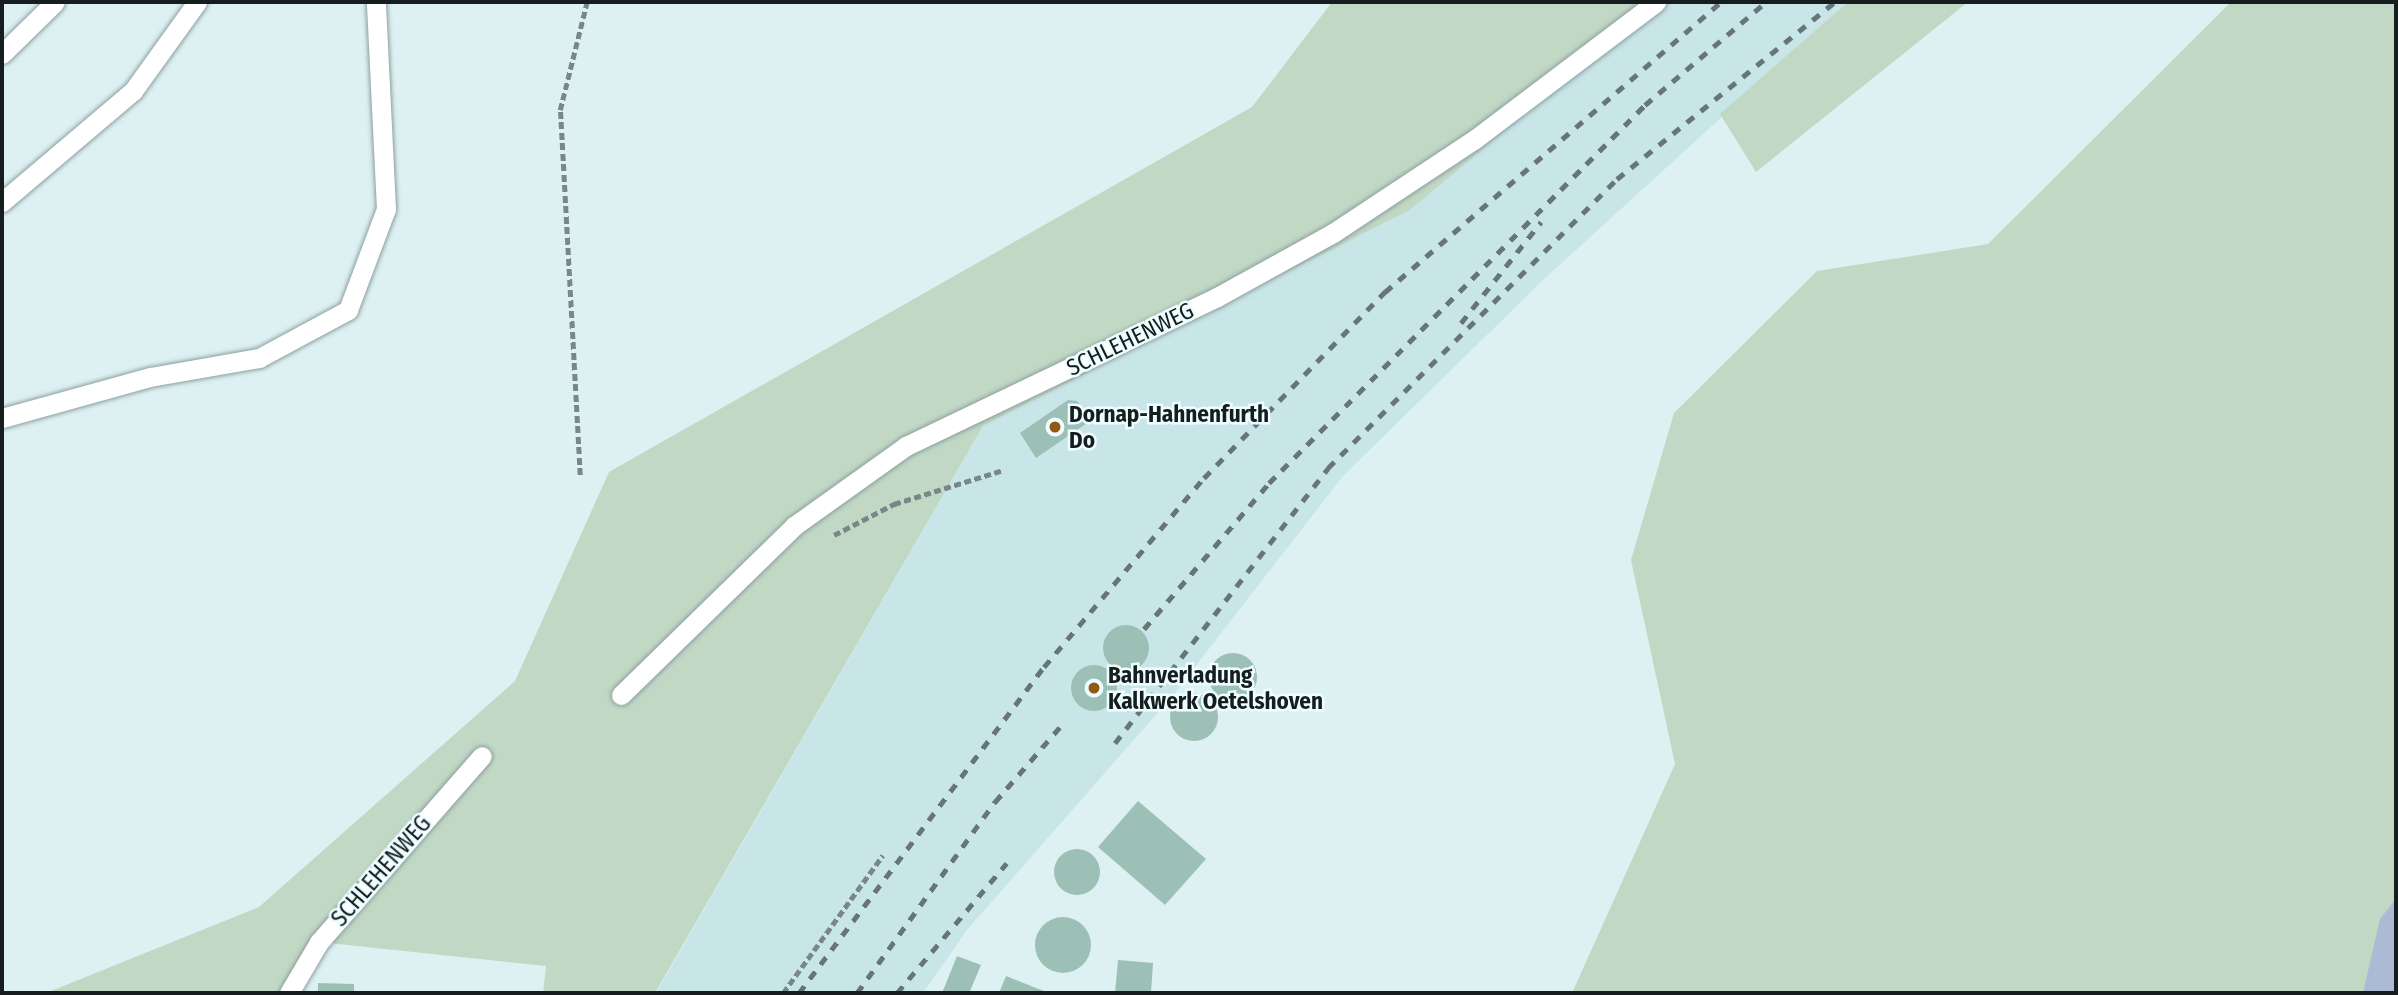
<!DOCTYPE html>
<style>
body{margin:0}
#map{position:relative;width:2398px;height:995px;overflow:hidden;background:#ddf1f3;font-family:"Fira Sans Condensed",sans-serif}
div>[style]{position:absolute}
.built>*{inset:0;background:#c8e5e8}
.green>*{inset:0;background:#c1d9c4}
.water>*{inset:0;background:#abbad5}
.building>*{inset:0;background:#9cc0b6}
.round{border-radius:50%}
.path>*{height:4.5px;margin-top:-2.25px;transform-origin:0;background:repeating-linear-gradient(90deg,#7a8789 0 7px,transparent 0 10.5px)}
.roads{filter:drop-shadow(0 0 2px #8d9fa1) drop-shadow(0 0 2px #8d9fa1)}
.service>*{height:19px;margin:-9.5px;padding:0 9.5px;transform-origin:9.5px;border-radius:9.5px;background:#fff}
.rail>*{height:5px;margin-top:-2.5px;transform-origin:0;background:repeating-linear-gradient(90deg,#687576 0 9px,transparent 0 18px)}
.dots>*{width:19px;height:19px;translate:-50% -50%;box-sizing:border-box;border:4px solid #eefdff;border-radius:50%}
span{translate:-50% -50%;white-space:nowrap;text-align:center;line-height:1.15;-webkit-text-stroke:5px #eefdff;paint-order:stroke}
.street-label{font-size:23px;color:#161d1e}
.poi-label{font-size:23px;color:#161d1e;font-weight:700}
.left{translate:0 -50%;text-align:left}
.frame{position:absolute;inset:0;border:4px solid #161d1e;pointer-events:none}
</style>
<div id="map">
<div class="built">
<i style="clip-path:polygon(1659px 2px,1848px 2px,1542px 281px,1343px 476px,1174px 694px,967px 930px,923px 993px,656px 993px,983px 426px,1410px 210px)"></i>
</div>
<div class="green">
<i style="clip-path:polygon(1332px 2px,1659px 2px,1410px 210px,983px 426px,655px 993px,543px 993px,546px 966px,319px 942px,290px 993px,46px 993px,259px 907px,515px 681px,609px 472px,1252px 107px)"></i>
<i style="clip-path:polygon(1848px 2px,1968px 2px,1756px 172px,1720px 114px)"></i>
<i style="clip-path:polygon(2231px 2px,2396px 2px,2396px 993px,1572px 993px,1675px 764px,1631px 560px,1674px 413px,1817px 271px,1988px 244px)"></i>
</div>
<div class="water">
<i style="clip-path:polygon(2396px 899px,2396px 993px,2363px 993px,2380px 919px)"></i>
</div>
<div class="building">
<i style="clip-path:polygon(1068px 400px,1077px 401px,1090px 421px,1036px 458px,1020px 433px)"></i>
<i class="round" style="left:1103px;top:625px;width:46px;height:46px"></i>
<i class="round" style="left:1209px;top:653px;width:48px;height:48px"></i>
<i class="round" style="left:1071px;top:665px;width:46px;height:46px"></i>
<i class="round" style="left:1170px;top:693px;width:48px;height:48px"></i>
<i style="clip-path:polygon(1138px 801px,1206px 859px,1165px 905px,1098px 847px)"></i>
<i class="round" style="left:1054px;top:849px;width:46px;height:46px"></i>
<i class="round" style="left:1035px;top:917px;width:56px;height:56px"></i>
<i style="clip-path:polygon(957px 956px,981px 965px,970px 991px,975px 993px,942px 993px)"></i>
<i style="clip-path:polygon(1118px 960px,1153px 963px,1151px 993px,1115px 993px)"></i>
<i style="clip-path:polygon(1006px 976px,1049px 993px,999px 993px)"></i>
<i style="clip-path:polygon(318px 983px,354px 984px,354px 993px,318px 993px)"></i>
</div>
<div class="path">
<i style="left:580px;top:475px;width:366px;rotate:-93.1deg"></i>
<i style="left:560px;top:110px;width:111px;rotate:-76deg"></i>
<i style="left:834px;top:535px;width:68px;rotate:-27.3deg"></i>
<i style="left:894px;top:504px;width:114px;rotate:-17.3deg"></i>
<i style="left:783px;top:993px;width:170px;rotate:-54.1deg"></i>
</div>
<div class="roads">
<div class="service">
<i style="left:2px;top:54px;width:74px;rotate:-44.5deg"></i>
<i style="left:2px;top:202px;width:172px;rotate:-40.3deg"></i>
<i style="left:133px;top:91px;width:110px;rotate:-54.3deg"></i>
<i style="left:2px;top:418px;width:154px;rotate:-15.5deg"></i>
<i style="left:150px;top:377px;width:111px;rotate:-9.9deg"></i>
<i style="left:259px;top:358px;width:101px;rotate:-28.3deg"></i>
<i style="left:348px;top:310px;width:108px;rotate:-69.4deg"></i>
<i style="left:386px;top:209px;width:207px;rotate:-92.8deg"></i>
<i style="left:621px;top:695px;width:242px;rotate:-44.3deg"></i>
<i style="left:794px;top:526px;width:138px;rotate:-35.5deg"></i>
<i style="left:906px;top:446px;width:345px;rotate:-25.6deg"></i>
<i style="left:1217px;top:297px;width:132px;rotate:-28.9deg"></i>
<i style="left:1333px;top:233px;width:170px;rotate:-33.5deg"></i>
<i style="left:1475px;top:139px;width:227px;rotate:-37.1deg"></i>
<i style="left:289px;top:993px;width:59px;rotate:-59.5deg"></i>
<i style="left:319px;top:942px;width:247px;rotate:-48.8deg"></i>
</div>
</div>
<div class="rail">
<i style="left:1461px;top:323px;width:129px;rotate:-51.6deg"></i>
<i style="left:1144px;top:629px;width:192px;rotate:-49.4deg"></i>
<i style="left:1269px;top:483px;width:533px;rotate:-45.15deg"></i>
<i style="left:1645px;top:105px;width:159px;rotate:-40.4deg"></i>
<i style="left:1115px;top:743px;width:348px;rotate:-52.2deg"></i>
<i style="left:1328px;top:468px;width:409px;rotate:-45deg"></i>
<i style="left:1617px;top:179px;width:281px;rotate:-39.1deg"></i>
<i style="left:799px;top:993px;width:408px;rotate:-53.1deg"></i>
<i style="left:1044px;top:667px;width:248px;rotate:-49.8deg"></i>
<i style="left:1204px;top:478px;width:260px;rotate:-45.8deg"></i>
<i style="left:1385px;top:292px;width:444px;rotate:-40.8deg"></i>
<i style="left:857px;top:993px;width:236px;rotate:-54.2deg"></i>
<i style="left:995px;top:802px;width:99px;rotate:-49.1deg"></i>
<i style="left:897px;top:993px;width:170px;rotate:-49.8deg"></i>
</div>
<div class="dots">
<i style="left:1055px;top:427px;background:#925815"></i>
<i style="left:1094px;top:688px;background:#925815"></i>
</div>
<div class="street-label">
<span style="left:1130px;top:339px;rotate:-26deg">SCHLEHENWEG</span>
<span style="left:381px;top:871px;rotate:-49deg">SCHLEHENWEG</span>
</div>
<div class="poi-label">
<span class="left" style="left:1069px;top:427px">Dornap-Hahnenfurth<br>Do</span>
<span class="left" style="left:1108px;top:688px">Bahnverladung<br>Kalkwerk Oetelshoven</span>
</div>
<div class="frame"></div>
</div>
